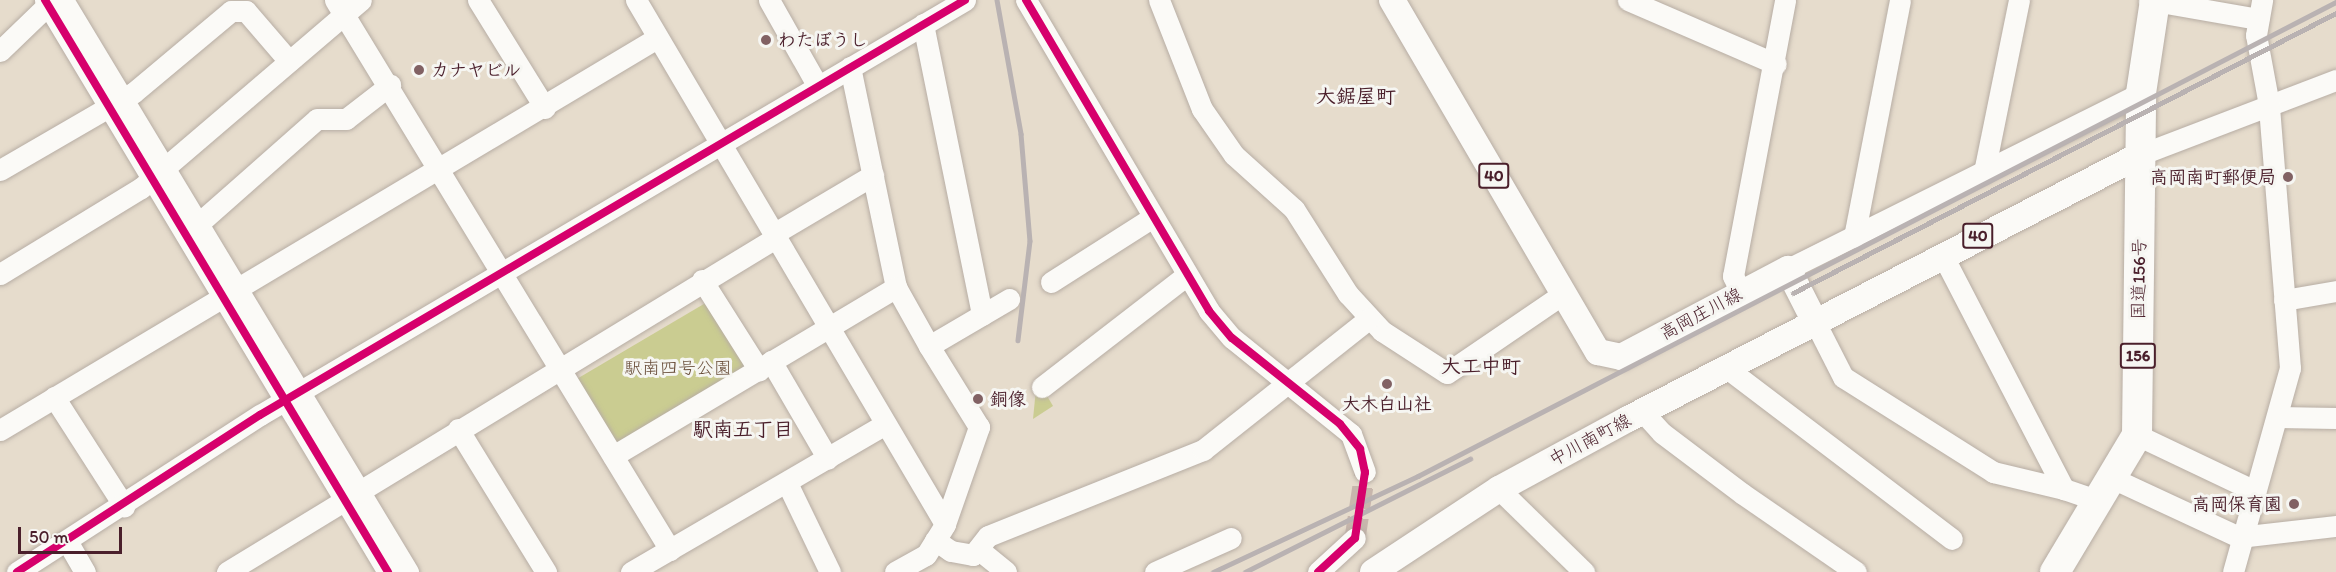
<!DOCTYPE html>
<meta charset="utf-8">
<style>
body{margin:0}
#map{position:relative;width:2336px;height:572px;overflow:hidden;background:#e6dccc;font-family:Itim,"Klee One",sans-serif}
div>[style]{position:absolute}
.green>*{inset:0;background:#cacc91}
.minor-tunnel>*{height:21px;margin-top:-10.5px;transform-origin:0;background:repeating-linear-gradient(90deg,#c7b6ac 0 21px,transparent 0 31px)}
.roads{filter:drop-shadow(0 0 2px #b7ada4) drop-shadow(0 0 2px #b7ada4)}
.minor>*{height:21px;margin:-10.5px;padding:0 10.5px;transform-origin:10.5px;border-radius:10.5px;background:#fbfaf7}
.major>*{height:26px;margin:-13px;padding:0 13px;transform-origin:13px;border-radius:13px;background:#fbfaf7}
.highway>*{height:30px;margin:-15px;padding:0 15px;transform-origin:15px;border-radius:15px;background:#fbfaf7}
.rail>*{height:4.5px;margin:-2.25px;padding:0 2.25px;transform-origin:2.25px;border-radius:2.25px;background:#b9b2b2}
.cycleway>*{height:8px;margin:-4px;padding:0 4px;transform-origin:4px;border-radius:4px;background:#d6006c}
.dots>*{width:16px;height:16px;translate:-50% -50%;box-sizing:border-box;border:3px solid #f6f6f2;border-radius:50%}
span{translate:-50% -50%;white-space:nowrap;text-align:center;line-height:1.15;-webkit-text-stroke:6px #f6f6f2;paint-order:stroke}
.shield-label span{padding:2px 4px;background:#f6f6f2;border:2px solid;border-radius:4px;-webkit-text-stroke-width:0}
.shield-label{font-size:16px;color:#4a1f2b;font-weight:700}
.poi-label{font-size:18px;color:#4a1f2b;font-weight:700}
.left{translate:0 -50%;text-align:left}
.right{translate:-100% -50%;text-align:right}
.street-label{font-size:18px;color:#4a1f2b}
.park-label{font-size:18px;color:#6a4f3b}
.neighbourhood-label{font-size:20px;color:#4a1f2b;font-weight:700}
.scale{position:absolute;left:18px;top:527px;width:104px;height:27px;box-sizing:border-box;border:3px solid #4a1f2b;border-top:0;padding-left:8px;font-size:18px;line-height:21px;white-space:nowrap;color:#4a1f2b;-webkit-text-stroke:4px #f6f6f2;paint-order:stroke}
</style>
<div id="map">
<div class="green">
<i style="clip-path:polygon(714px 298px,755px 373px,617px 454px,575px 380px)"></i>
<i style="clip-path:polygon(1037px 379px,1053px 406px,1033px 419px)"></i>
</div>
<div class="minor-tunnel">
<i style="left:1355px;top:538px;width:67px;rotate:-81.4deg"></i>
</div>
<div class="roads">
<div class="minor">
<i style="left:45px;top:0;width:667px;rotate:59.05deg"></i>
<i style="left:63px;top:0;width:668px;rotate:58.9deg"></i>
<i style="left:335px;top:0;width:644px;rotate:58.65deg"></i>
<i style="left:478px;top:0;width:127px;rotate:58.2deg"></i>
<i style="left:636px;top:0;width:608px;rotate:59.47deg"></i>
<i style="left:769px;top:0;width:98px;rotate:60.5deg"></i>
<i style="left:1026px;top:0;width:361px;rotate:59.5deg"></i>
<i style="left:1209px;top:311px;width:35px;rotate:50deg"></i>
<i style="left:1232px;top:338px;width:153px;rotate:38.9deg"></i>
<i style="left:1351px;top:434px;width:40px;rotate:69.8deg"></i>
<i style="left:1159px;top:0;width:117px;rotate:68.5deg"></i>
<i style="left:1202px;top:109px;width:56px;rotate:55.2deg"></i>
<i style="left:1234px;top:155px;width:81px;rotate:42deg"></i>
<i style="left:1294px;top:209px;width:101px;rotate:57.6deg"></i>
<i style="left:1348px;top:294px;width:50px;rotate:47.4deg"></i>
<i style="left:1382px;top:331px;width:77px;rotate:32.9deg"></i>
<i style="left:1447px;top:373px;width:140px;rotate:-34.3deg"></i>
<i style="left:1628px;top:0;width:161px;rotate:23.4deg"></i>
<i style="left:2149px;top:0;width:111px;rotate:9.9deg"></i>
<i style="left:923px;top:24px;width:297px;rotate:78.5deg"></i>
<i style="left:0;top:51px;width:74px;rotate:-43.9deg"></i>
<i style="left:850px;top:67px;width:225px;rotate:78.2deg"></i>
<i style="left:2142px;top:154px;width:208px;rotate:-20.9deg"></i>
<i style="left:0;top:170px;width:154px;rotate:-30.1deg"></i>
<i style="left:133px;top:93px;width:128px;rotate:-39.9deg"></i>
<i style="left:231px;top:11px;width:15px"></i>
<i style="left:246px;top:11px;width:66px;rotate:49.3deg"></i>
<i style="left:1984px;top:172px;width:176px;rotate:-78.5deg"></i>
<i style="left:190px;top:231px;width:169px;rotate:-41.4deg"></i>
<i style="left:317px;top:119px;width:29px"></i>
<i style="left:346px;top:119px;width:56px;rotate:-37.7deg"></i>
<i style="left:775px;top:233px;width:114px;rotate:-30.6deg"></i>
<i style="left:1854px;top:237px;width:241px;rotate:-79deg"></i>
<i style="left:1942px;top:254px;width:265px;rotate:62.6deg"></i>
<i style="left:2064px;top:489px;width:37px;rotate:19deg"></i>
<i style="left:1788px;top:269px;width:394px;rotate:-26.5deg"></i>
<i style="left:0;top:274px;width:165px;rotate:-31.4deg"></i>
<i style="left:141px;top:188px;width:289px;rotate:-40.5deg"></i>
<i style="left:702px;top:280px;width:107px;rotate:57.7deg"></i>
<i style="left:1051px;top:282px;width:121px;rotate:-32.5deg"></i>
<i style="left:1741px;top:293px;width:19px;rotate:-115deg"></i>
<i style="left:1733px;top:276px;width:281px;rotate:-79.3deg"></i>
<i style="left:2284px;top:300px;width:53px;rotate:-9.8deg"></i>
<i style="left:1814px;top:320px;width:64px;rotate:63deg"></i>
<i style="left:1843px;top:377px;width:178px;rotate:32.3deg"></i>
<i style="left:1993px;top:472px;width:73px;rotate:13.5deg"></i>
<i style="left:771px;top:361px;width:113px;rotate:59.8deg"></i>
<i style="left:1724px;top:366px;width:286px;rotate:37.2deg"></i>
<i style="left:1042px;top:387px;width:183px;rotate:-37.7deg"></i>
<i style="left:54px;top:397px;width:130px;rotate:57.3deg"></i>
<i style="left:1643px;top:412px;width:28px;rotate:48deg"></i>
<i style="left:1662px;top:433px;width:101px;rotate:37deg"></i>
<i style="left:1743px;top:494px;width:137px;rotate:34.6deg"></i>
<i style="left:2277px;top:417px;width:59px;rotate:1deg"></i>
<i style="left:458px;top:429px;width:168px;rotate:58.4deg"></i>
<i style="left:0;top:430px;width:765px;rotate:-30.82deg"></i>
<i style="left:2137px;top:435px;width:131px;rotate:25.4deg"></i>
<i style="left:613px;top:456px;width:330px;rotate:-30.8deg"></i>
<i style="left:896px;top:287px;width:68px;rotate:60.8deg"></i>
<i style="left:929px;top:346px;width:93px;rotate:-30.4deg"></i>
<i style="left:2112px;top:478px;width:140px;rotate:24.9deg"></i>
<i style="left:2239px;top:537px;width:98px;rotate:-6.5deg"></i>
<i style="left:787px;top:483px;width:99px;rotate:64.2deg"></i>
<i style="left:1499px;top:489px;width:119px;rotate:44.3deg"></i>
<i style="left:935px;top:540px;width:19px;rotate:35deg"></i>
<i style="left:951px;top:551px;width:22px;rotate:10deg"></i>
<i style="left:973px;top:555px;width:24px;rotate:-52deg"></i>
<i style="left:988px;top:536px;width:232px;rotate:-21.8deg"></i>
<i style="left:1203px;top:450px;width:211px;rotate:-38.4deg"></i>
<i style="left:67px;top:541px;width:36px;rotate:60deg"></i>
<i style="left:978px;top:549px;width:36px;rotate:39deg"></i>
<i style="left:17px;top:572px;width:289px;rotate:-32.9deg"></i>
<i style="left:260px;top:415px;width:818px;rotate:-30.48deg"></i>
<i style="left:227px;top:572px;width:644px;rotate:-31.35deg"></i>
<i style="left:631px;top:572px;width:294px;rotate:-30.2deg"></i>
<i style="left:895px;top:572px;width:35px;rotate:-29deg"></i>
<i style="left:926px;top:555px;width:36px;rotate:-58deg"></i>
<i style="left:945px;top:524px;width:103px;rotate:-70.7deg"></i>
<i style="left:979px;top:427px;width:95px;rotate:-121.7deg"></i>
<i style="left:1155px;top:572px;width:83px;rotate:-24.1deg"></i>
<i style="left:1318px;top:572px;width:50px;rotate:-42.6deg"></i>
<i style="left:2233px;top:572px;width:212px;rotate:-74.4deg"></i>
<i style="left:2290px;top:368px;width:264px;rotate:-94.6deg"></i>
<i style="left:2269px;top:105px;width:71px;rotate:-100.5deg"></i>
<i style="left:2256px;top:35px;width:36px;rotate:-80deg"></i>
</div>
<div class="major">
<i style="left:1392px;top:0;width:408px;rotate:59.7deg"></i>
<i style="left:1598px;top:352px;width:24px;rotate:12deg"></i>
<i style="left:1621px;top:357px;width:189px;rotate:-27.8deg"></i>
<i style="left:1788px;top:269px;width:57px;rotate:63deg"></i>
<i style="left:1373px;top:572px;width:151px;rotate:-33.4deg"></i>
<i style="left:1499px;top:489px;width:147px;rotate:-28.5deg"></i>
<i style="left:1628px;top:419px;width:578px;rotate:-27.27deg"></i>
</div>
<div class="highway">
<i style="left:2055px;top:572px;width:160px;rotate:-59.1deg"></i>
<i style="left:2137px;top:435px;width:342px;rotate:-89.3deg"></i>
<i style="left:2141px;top:93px;width:94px;rotate:-81.4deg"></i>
</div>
</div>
<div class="rail">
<i style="left:997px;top:0;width:136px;rotate:79.8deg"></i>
<i style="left:1021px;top:134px;width:107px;rotate:85.2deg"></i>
<i style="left:1030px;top:241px;width:100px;rotate:96.9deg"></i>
<i style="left:1793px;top:293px;width:611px;rotate:-27.28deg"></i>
<i style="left:1213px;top:572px;width:226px;rotate:-25.1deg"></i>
<i style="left:1418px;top:476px;width:1033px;rotate:-27.31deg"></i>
<i style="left:1245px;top:572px;width:252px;rotate:-26.7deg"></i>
</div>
<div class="cycleway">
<i style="left:45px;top:0;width:667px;rotate:59.05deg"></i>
<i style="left:1026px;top:0;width:361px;rotate:59.5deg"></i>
<i style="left:1209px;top:311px;width:35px;rotate:50deg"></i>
<i style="left:1232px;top:338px;width:138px;rotate:38.5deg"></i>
<i style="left:1340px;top:424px;width:32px;rotate:51deg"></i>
<i style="left:1360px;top:449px;width:24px;rotate:78deg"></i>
<i style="left:1365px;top:472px;width:67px;rotate:98.6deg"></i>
<i style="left:1355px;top:538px;width:50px;rotate:137.4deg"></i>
<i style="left:17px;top:572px;width:289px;rotate:-32.9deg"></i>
<i style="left:260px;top:415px;width:818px;rotate:-30.48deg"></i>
</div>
<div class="dots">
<i style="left:766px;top:40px;background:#816163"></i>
<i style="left:419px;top:70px;background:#816163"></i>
<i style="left:2288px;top:177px;background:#816163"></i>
<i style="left:1387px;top:384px;background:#816163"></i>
<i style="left:978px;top:399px;background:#816163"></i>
<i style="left:2294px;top:504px;background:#816163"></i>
</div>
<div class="shield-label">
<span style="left:1494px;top:176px">40</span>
<span style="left:1978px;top:236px">40</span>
<span style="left:2138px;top:356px">156</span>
</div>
<div class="poi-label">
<span class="left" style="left:778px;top:40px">わたぼうし</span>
<span class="left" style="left:431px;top:70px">カナヤビル</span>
<span class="right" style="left:2276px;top:177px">高岡南町郵便局</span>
<span class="left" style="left:990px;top:399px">銅像</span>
<span style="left:1387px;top:404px">大木白山社</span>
<span class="right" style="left:2282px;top:504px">高岡保育園</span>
</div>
<div class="street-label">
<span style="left:2139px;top:279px;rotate:-89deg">国道156号</span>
<span style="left:1701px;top:314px;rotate:-28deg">高岡庄川線</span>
<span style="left:1590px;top:440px;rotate:-28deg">中川南町線</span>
</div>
<div class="park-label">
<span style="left:678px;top:368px">駅南四号公園</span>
</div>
<div class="neighbourhood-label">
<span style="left:1356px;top:96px">大鋸屋町</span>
<span style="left:1481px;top:366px">大工中町</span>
<span style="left:743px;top:429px">駅南五丁目</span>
</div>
<div class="scale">50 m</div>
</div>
